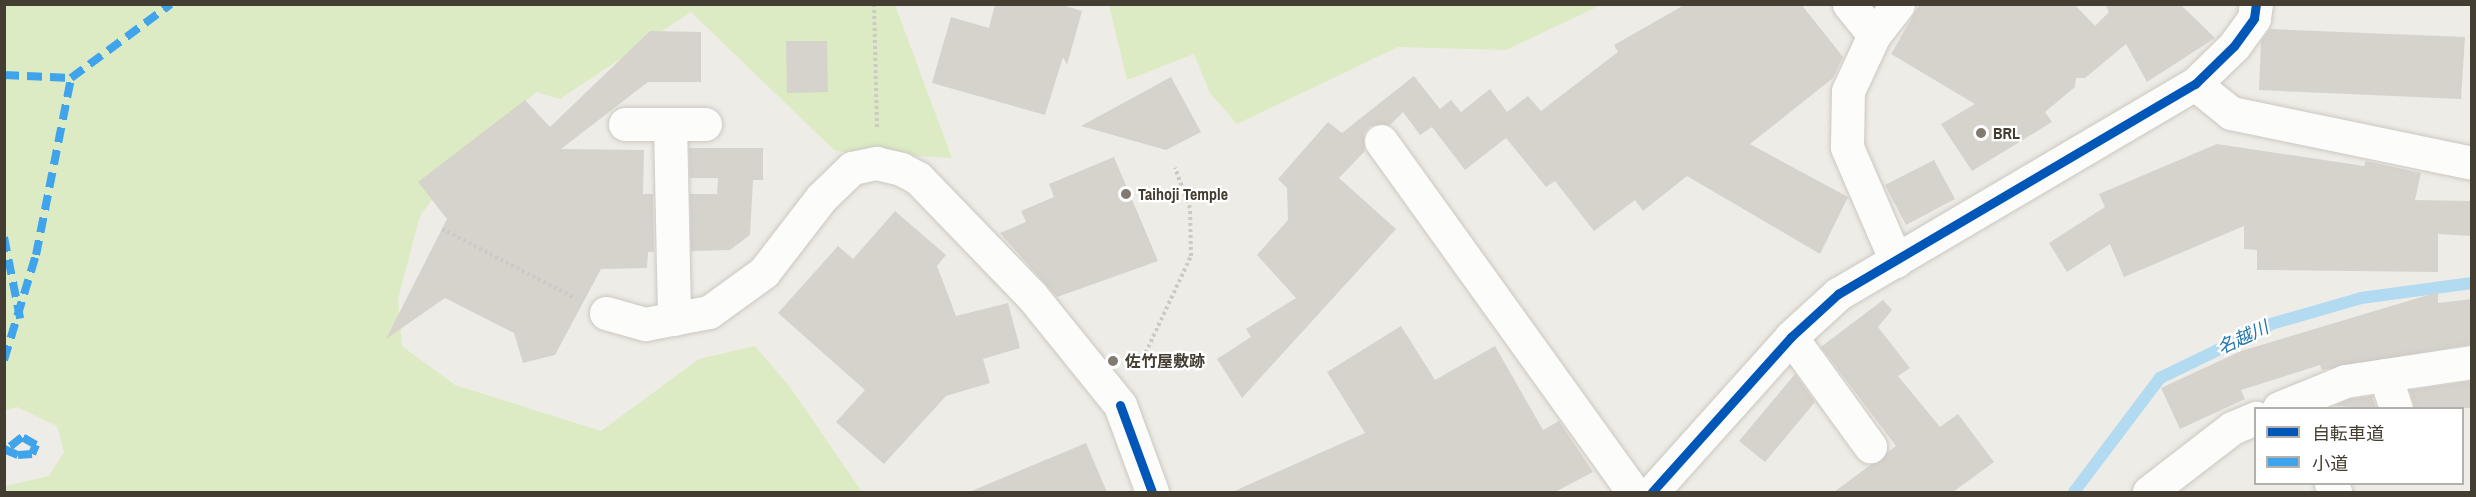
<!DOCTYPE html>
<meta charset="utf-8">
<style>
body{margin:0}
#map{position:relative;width:2476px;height:497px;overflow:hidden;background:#eeece6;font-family:"Archivo Narrow","Noto Sans JP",sans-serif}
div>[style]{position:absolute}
.green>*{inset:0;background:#dcebc4}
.stream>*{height:12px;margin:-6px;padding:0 6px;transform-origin:6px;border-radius:6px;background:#b2daf0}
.building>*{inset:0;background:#d6d3cd}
.path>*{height:4px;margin-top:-2px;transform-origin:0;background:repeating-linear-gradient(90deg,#cdcac6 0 3px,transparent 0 6px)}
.roads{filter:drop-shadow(0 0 2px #cbc8c2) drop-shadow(0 0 2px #cbc8c2)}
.minor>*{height:33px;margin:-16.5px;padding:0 16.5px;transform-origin:16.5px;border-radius:16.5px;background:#fcfcfb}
.quiet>*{height:8px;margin-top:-4px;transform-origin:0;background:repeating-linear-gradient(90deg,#3fa4eb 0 15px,transparent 0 23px)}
.cycleway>*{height:9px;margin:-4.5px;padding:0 4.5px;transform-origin:4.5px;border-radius:4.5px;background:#0057b8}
.dots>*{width:16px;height:16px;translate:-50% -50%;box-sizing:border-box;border:3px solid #fff;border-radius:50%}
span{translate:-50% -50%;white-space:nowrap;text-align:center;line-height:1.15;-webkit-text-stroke:4.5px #fff;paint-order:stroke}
.poi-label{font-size:16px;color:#443d32;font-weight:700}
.left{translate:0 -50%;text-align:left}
.water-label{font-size:18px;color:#2578ae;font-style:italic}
.frame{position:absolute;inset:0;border:6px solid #443d32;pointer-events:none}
.legend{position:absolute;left:2254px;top:407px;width:210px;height:78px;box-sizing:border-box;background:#fff;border:2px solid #b4b1ad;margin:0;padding:8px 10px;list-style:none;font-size:18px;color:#443d32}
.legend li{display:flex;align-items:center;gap:12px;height:30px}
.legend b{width:30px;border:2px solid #b4b1ad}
</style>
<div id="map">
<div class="green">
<i style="clip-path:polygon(4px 5px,895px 5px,952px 158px,835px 151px,691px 12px,560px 99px,536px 92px,465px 154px,420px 216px,398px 299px,402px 346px,455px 385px,601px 431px,699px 359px,755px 346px,790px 387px,862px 492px,5px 492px,5px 486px,49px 476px,64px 452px,57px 426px,17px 407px,5px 410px)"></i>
<i style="clip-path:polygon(1109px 5px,1110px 4px,1601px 5px,1506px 50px,1398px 47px,1237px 124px,1210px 93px,1194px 54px,1127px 80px)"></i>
</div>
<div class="stream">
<i style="left:2074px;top:492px;width:143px;rotate:-53deg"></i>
<i style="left:2160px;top:378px;width:123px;rotate:-25.9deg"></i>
<i style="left:2271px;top:324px;width:94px;rotate:-16.1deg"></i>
<i style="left:2361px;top:298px;width:112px;rotate:-7.7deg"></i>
</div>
<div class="building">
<i style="clip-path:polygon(995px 4px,1059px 4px,1082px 11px,1067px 65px,1063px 57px,1045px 115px,932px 83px,951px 17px,989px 28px)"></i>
<i style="clip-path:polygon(1686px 4px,1801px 4px,1843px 57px,1833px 78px,1750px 144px,1848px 197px,1820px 254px,1687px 176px,1643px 211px,1635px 200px,1594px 231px,1555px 181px,1546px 187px,1506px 138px,1465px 170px,1432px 127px,1420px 135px,1403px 112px,1390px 125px,1370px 126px,1364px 134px,1365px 151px,1339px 178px,1396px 229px,1242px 398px,1217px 359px,1251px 337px,1246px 329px,1296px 298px,1257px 255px,1288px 220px,1287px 188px,1278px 179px,1328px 122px,1342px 133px,1414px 76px,1440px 109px,1451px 100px,1461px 112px,1490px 89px,1507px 112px,1528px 96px,1541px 111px,1618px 52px,1614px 45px)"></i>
<i style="clip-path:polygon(1920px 4px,2074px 4px,2095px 26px,2109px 12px,2105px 4px,2180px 4px,2215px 38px,2147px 82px,2126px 44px,2085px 78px,2076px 78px,2075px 87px,2045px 112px,2052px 122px,1972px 171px,1941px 124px,1975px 104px,1891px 54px)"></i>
<i style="clip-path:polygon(2270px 29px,2465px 37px,2461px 99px,2259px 90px,2261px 41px)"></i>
<i style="clip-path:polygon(650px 31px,701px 32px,701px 82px,648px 82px,561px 149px,644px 150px,643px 194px,653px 194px,654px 252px,648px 252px,647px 268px,601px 269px,555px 355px,523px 363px,514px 333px,445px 298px,386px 339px,447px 219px,418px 182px,525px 100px,550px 127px)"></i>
<i style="clip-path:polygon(786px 41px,827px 41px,828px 92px,787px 93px)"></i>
<i style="clip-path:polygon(1171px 77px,1201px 132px,1166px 150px,1081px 126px)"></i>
<i style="clip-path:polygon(2217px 144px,2364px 166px,2366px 161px,2421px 173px,2415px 200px,2472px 201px,2472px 236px,2438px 234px,2438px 272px,2257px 270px,2257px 250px,2244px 249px,2244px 226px,2124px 277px,2110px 244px,2067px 272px,2049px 243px,2105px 207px,2099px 194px)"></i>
<i style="clip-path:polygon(689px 148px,763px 148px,763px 180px,753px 180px,750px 235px,730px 250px,691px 251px,690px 194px,717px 194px,718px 178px,690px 178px)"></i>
<i style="clip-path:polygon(1114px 157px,1158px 261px,1057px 297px,1000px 233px,1026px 222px,1021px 211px,1054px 197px,1049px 184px)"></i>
<i style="clip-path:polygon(1934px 160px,1955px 199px,1906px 225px,1885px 185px)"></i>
<i style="clip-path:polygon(895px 211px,946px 255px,937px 266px,956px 316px,1008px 303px,1020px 348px,983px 359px,990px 383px,946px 396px,884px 464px,836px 422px,865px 390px,778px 313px,838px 246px,853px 259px)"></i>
<i style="clip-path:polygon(2438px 292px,2438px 303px,2472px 299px,2472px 344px,2322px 370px,2320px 365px,2241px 390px,2245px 399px,2180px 429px,2161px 388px,2241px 351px)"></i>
<i style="clip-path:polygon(1883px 300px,1892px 310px,1878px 327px,1910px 368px,1898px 376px,1940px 427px,1958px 414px,1994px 462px,1953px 492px,1834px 492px,1896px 446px,1821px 347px)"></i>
<i style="clip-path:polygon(1401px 326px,1435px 380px,1495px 346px,1543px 430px,1559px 421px,1593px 472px,1555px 492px,1232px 492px,1365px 433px,1327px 372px)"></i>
<i style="clip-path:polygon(1795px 374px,1815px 402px,1765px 462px,1739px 441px)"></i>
<i style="clip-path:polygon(2472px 381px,2472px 408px,2414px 408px,2410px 390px)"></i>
<i style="clip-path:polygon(2372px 396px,2376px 408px,2334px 406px,2350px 399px)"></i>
<i style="clip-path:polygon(1086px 443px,1107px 492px,969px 492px)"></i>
</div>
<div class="path">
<i style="left:874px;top:4px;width:123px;rotate:88.6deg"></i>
<i style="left:442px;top:229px;width:148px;rotate:27.4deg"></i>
<i style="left:1138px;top:369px;width:125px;rotate:-64.9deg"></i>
<i style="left:1191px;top:256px;width:48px;rotate:-91.2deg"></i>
<i style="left:1190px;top:208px;width:43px;rotate:-110.6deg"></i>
</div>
<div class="roads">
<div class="minor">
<i style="left:1849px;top:4px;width:40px;rotate:51deg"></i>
<i style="left:2195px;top:84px;width:46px;rotate:38.9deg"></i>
<i style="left:2231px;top:113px;width:246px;rotate:11.7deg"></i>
<i style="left:625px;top:124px;width:80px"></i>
<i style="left:670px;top:124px;width:195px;rotate:88.8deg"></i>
<i style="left:1381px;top:141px;width:432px;rotate:54.3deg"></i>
<i style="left:1896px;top:261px;width:124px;rotate:-113.3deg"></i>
<i style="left:1847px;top:147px;width:56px;rotate:-89deg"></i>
<i style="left:1848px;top:91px;width:62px;rotate:-65.1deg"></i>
<i style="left:1874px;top:35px;width:39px;rotate:-52deg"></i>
<i style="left:606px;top:313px;width:41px;rotate:15.8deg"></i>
<i style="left:645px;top:324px;width:65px;rotate:-10.6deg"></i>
<i style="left:709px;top:312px;width:68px;rotate:-36deg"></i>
<i style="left:764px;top:272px;width:93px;rotate:-52.4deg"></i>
<i style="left:821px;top:198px;width:43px;rotate:-44.1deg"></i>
<i style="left:852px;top:168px;width:25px;rotate:-12deg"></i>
<i style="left:876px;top:163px;width:26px;rotate:13deg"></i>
<i style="left:901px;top:169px;width:19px;rotate:28deg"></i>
<i style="left:918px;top:178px;width:164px;rotate:46deg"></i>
<i style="left:1032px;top:296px;width:140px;rotate:51.1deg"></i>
<i style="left:1120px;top:405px;width:93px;rotate:69.8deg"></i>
<i style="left:1791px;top:337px;width:135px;rotate:54.1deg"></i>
<i style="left:2385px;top:375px;width:35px;rotate:72deg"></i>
<i style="left:2279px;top:408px;width:71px;rotate:-22.2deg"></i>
<i style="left:2345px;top:381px;width:128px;rotate:-8.5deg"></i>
<i style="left:2331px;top:484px;width:9px;rotate:63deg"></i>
<i style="left:1652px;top:492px;width:208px;rotate:-48.1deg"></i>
<i style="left:1791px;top:337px;width:64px;rotate:-42.5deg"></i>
<i style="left:1838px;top:294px;width:414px;rotate:-30.5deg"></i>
<i style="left:2195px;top:84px;width:54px;rotate:-44.3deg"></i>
<i style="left:2234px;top:46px;width:34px;rotate:-54deg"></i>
<i style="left:2254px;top:18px;width:14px;rotate:-82deg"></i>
<i style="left:2149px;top:492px;width:105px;rotate:-37.6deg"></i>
<i style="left:2232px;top:428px;width:26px;rotate:-23deg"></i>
</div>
</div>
<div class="quiet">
<i style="left:4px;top:75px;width:67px;rotate:2.6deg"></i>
<i style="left:71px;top:78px;width:124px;rotate:-36.5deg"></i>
<i style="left:4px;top:237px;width:83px;rotate:78.8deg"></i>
<i style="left:4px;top:360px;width:110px;rotate:-73.1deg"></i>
<i style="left:36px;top:255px;width:180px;rotate:-78.8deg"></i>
<i style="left:4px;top:448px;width:3px;rotate:45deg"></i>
<i style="left:6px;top:450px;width:13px;rotate:23deg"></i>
<i style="left:18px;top:455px;width:14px;rotate:-4deg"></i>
<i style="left:32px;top:454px;width:10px;rotate:-66deg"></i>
<i style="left:36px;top:445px;width:16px;rotate:-150deg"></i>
<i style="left:22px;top:437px;width:21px;rotate:141deg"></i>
</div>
<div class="cycleway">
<i style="left:1120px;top:405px;width:93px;rotate:69.8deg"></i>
<i style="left:1652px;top:492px;width:208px;rotate:-48.1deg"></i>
<i style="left:1791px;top:337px;width:64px;rotate:-42.5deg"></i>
<i style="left:1838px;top:294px;width:414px;rotate:-30.5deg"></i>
<i style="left:2195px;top:84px;width:54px;rotate:-44.3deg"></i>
<i style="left:2234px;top:46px;width:34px;rotate:-54deg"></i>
<i style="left:2254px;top:18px;width:14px;rotate:-82deg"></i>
</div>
<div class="dots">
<i style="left:1981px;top:133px;background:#807a71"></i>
<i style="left:1126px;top:194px;background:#807a71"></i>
<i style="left:1113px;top:361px;background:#807a71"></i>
</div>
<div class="poi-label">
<span class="left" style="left:1993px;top:133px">BRL</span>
<span class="left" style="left:1138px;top:194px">Taihoji Temple</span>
<span class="left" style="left:1125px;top:361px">佐竹屋敷跡</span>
</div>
<div class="water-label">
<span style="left:2243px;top:338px;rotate:-25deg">名越川</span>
</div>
<div class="frame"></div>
<ul class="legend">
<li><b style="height:8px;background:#0057b8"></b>自転車道</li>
<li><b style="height:8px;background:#3fa4eb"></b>小道</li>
</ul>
</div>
